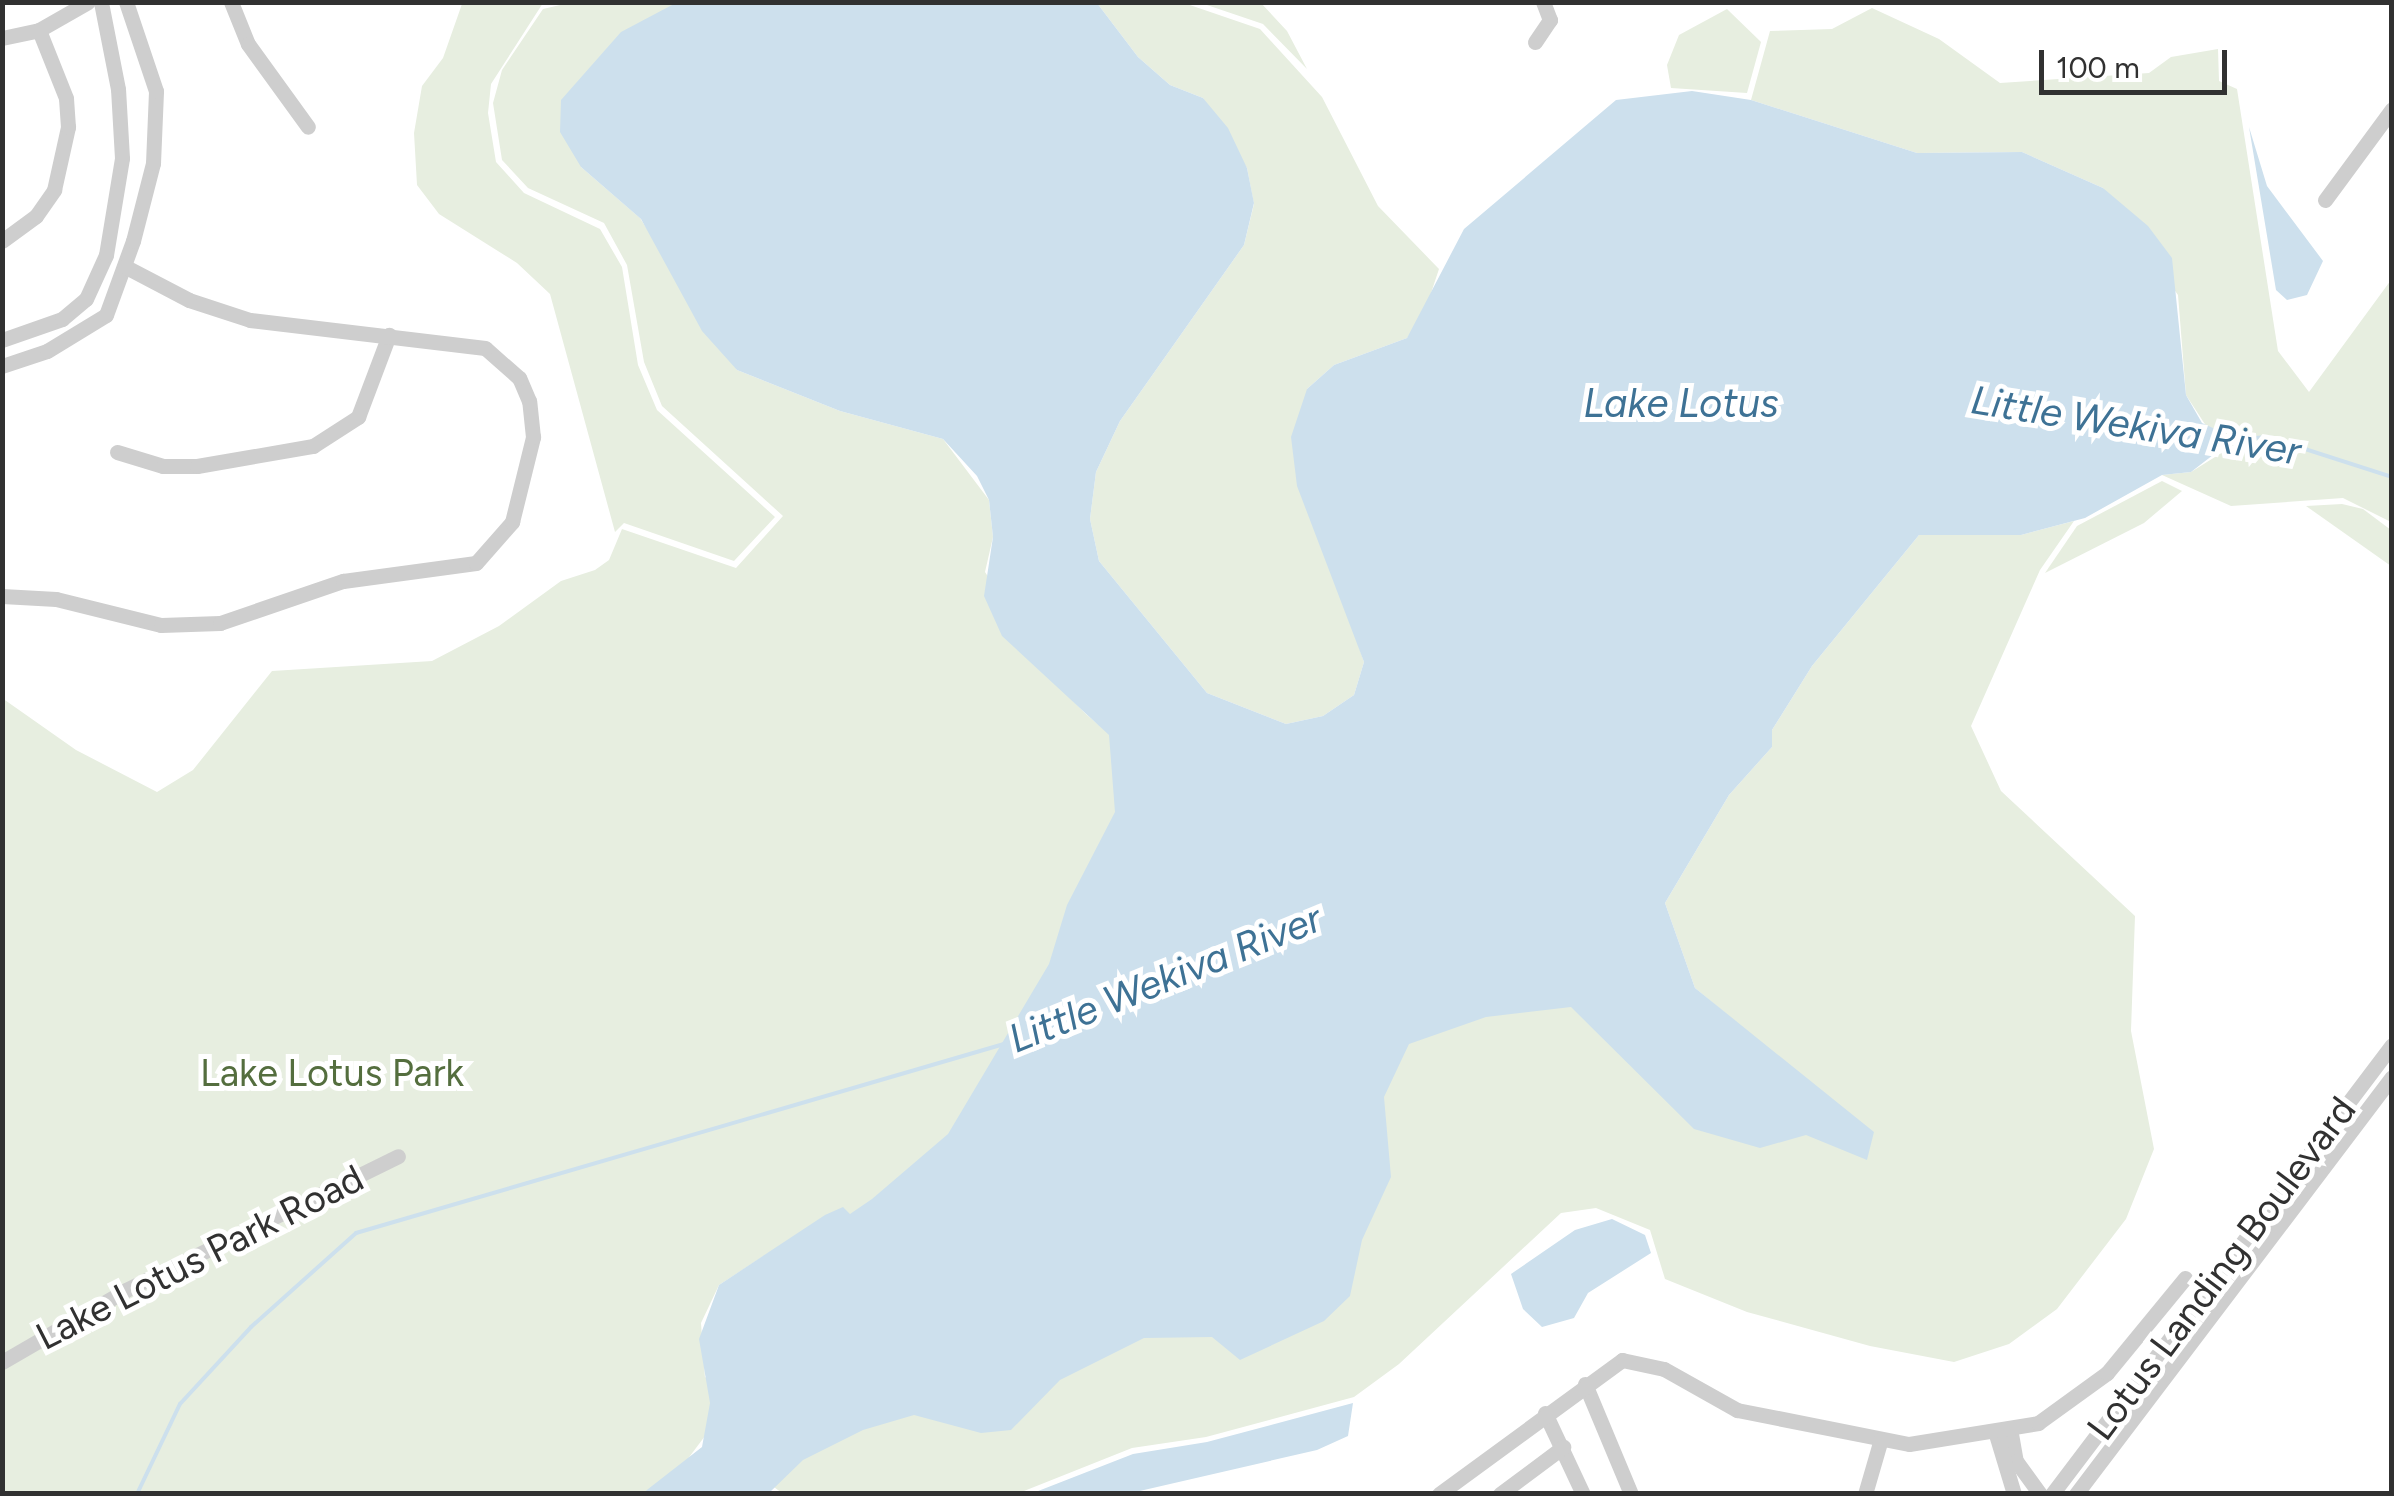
<!DOCTYPE html>
<style>
body{margin:0}
#map{position:relative;width:2394px;height:1496px;overflow:hidden;background:#fff;font-family:Figtree,sans-serif}
div>[style]{position:absolute}
.green>*{inset:0;background:#e7eee0}
.water>*{inset:0;background:#cde0ed}
.stream>*{height:4px;margin:-2px;padding:0 2px;transform-origin:2px;border-radius:2px;background:#cde0ed}
.minor>*{height:15px;margin:-7.5px;padding:0 7.5px;transform-origin:7.5px;border-radius:7.5px;background:#cecece}
span{translate:-50% -50%;white-space:nowrap;text-align:center;line-height:1.15;-webkit-text-stroke:10px #fff;paint-order:stroke}
.park-label{font-size:38px;color:#546e3e}
.street-label{font-size:38px;color:#313131}
.water-label{font-size:40px;color:#3e7295;font-style:italic}
.frame{position:absolute;inset:0;border:5px solid #313131;pointer-events:none}
.scale{position:absolute;left:2039px;top:50px;width:188px;height:45px;box-sizing:border-box;border:5px solid #313131;border-top:0;padding-left:12px;font-size:30px;line-height:35px;white-space:nowrap;color:#313131;-webkit-text-stroke:8px #fff;paint-order:stroke}
</style>
<div id="map">
<div class="green">
<i style="clip-path:polygon(evenodd,573px 2px,693px 3px,672px 5px,581px 167px,640px 218px,737px 370px,840px 411px,943px 439px,989px 500px,993px 537px,985px 572px,1060px 688px,1087px 715px,1107px 732px,1536px 877px,1836px 1105px,1695px 988px,1665px 903px,1729px 795px,1772px 747px,1772px 730px,1812px 666px,1919px 535px,2021px 535px,2074px 521px,2040px 570px,1971px 726px,2001px 791px,2135px 916px,2131px 1031px,2154px 1149px,2126px 1219px,2057px 1309px,2009px 1344px,1954px 1362px,1870px 1346px,1747px 1312px,1665px 1279px,1650px 1230px,1596px 1208px,1561px 1213px,1399px 1364px,1354px 1397px,1206px 1437px,1132px 1448px,1019px 1493px,782px 1493px,705px 1436px,681px 1468px,643px 1493px,3px 1493px,2px 698px,76px 750px,157px 792px,193px 770px,272px 671px,432px 661px,499px 626px,561px 581px,595px 570px,609px 560px,622px 529px,736px 568px,783px 516px,662px 406px,644px 362px,627px 265px,604px 223px,528px 188px,502px 160px,493px 103px,502px 70px,543px 9px,573px 2px,807px 1228px,705px 1378px,701px 1323px,719px 1285px,807px 1228px)"></i>
<i style="clip-path:polygon(543px 3px,491px 84px,488px 113px,496px 162px,524px 193px,600px 229px,622px 267px,638px 365px,657px 410px,775px 517px,734px 561px,624px 523px,615px 532px,550px 294px,517px 263px,439px 214px,417px 185px,414px 133px,422px 86px,443px 58px,462px 4px)"></i>
<i style="clip-path:polygon(1097px 3px,1184px 3px,1260px 29px,1322px 97px,1378px 206px,1439px 269px,1423px 317px,1407px 338px,1334px 365px,1307px 389px,1346px 609px,1364px 662px,1354px 695px,1323px 716px,1286px 724px,1207px 693px,1099px 561px,1090px 519px,1096px 472px,1120px 421px,1244px 245px,1254px 204px,1247px 168px,1203px 98px,1170px 85px,1138px 57px)"></i>
<i style="clip-path:polygon(1201px 3px,1261px 3px,1287px 31px,1307px 69px,1263px 24px)"></i>
<i style="clip-path:polygon(1872px 8px,1939px 39px,2000px 83px,2149px 73px,2171px 57px,2218px 49px,2219px 81px,2237px 89px,2278px 351px,2309px 392px,2391px 280px,2391px 522px,2343px 498px,2231px 506px,2162px 475px,2191px 472px,2223px 452px,2186px 395px,2178px 295px,2103px 188px,2022px 152px,1917px 153px,1751px 100px,1770px 31px,1832px 29px)"></i>
<i style="clip-path:polygon(1727px 9px,1761px 42px,1747px 93px,1671px 88px,1667px 65px,1679px 35px)"></i>
<i style="clip-path:polygon(2162px 481px,2182px 491px,2144px 523px,2045px 573px,2077px 526px)"></i>
<i style="clip-path:polygon(2342px 504px,2363px 509px,2391px 530px,2391px 566px,2306px 506px)"></i>
</div>
<div class="water">
<i style="clip-path:polygon(693px 2px,1097px 3px,1138px 57px,1170px 85px,1203px 98px,1228px 128px,1247px 168px,1254px 203px,1244px 245px,1120px 421px,1096px 472px,1090px 519px,1099px 561px,1207px 693px,1286px 724px,1323px 716px,1354px 695px,1364px 662px,1297px 486px,1291px 437px,1307px 389px,1334px 365px,1407px 338px,1464px 229px,1616px 100px,1692px 91px,1751px 100px,1917px 153px,2022px 152px,2103px 188px,2148px 226px,2172px 258px,2186px 395px,2202px 423px,2235px 438px,2191px 472px,2162px 475px,2085px 518px,2021px 535px,1919px 535px,1812px 666px,1772px 730px,1772px 747px,1729px 795px,1665px 903px,1695px 988px,1874px 1132px,1867px 1160px,1806px 1135px,1760px 1148px,1694px 1129px,1571px 1007px,1486px 1017px,1409px 1044px,1384px 1097px,1391px 1177px,1362px 1240px,1350px 1296px,1324px 1321px,1240px 1360px,1212px 1337px,1144px 1338px,1060px 1380px,1011px 1430px,981px 1433px,914px 1415px,863px 1430px,803px 1460px,769px 1493px,643px 1493px,702px 1447px,710px 1403px,699px 1339px,719px 1285px,825px 1215px,843px 1207px,850px 1214px,872px 1199px,948px 1134px,1049px 964px,1067px 905px,1115px 812px,1109px 735px,1002px 636px,984px 596px,993px 537px,989px 500px,977px 476px,943px 439px,840px 411px,737px 370px,702px 331px,641px 219px,581px 167px,560px 132px,561px 100px,621px 32px,672px 5px)"></i>
<i style="clip-path:polygon(2249px 127px,2267px 186px,2323px 261px,2307px 295px,2287px 300px,2276px 290px)"></i>
<i style="clip-path:polygon(1612px 1219px,1645px 1235px,1651px 1253px,1588px 1293px,1574px 1318px,1542px 1327px,1523px 1309px,1511px 1274px,1575px 1230px)"></i>
<i style="clip-path:polygon(1353px 1403px,1348px 1436px,1317px 1450px,1131px 1493px,1033px 1493px,1133px 1454px,1207px 1442px)"></i>
</div>
<div class="stream">
<i style="left:2234px;top:439px;width:34px;rotate:-3deg"></i>
<i style="left:2268px;top:437px;width:130px;rotate:17.9deg"></i>
<i style="left:137px;top:1494px;width:100px;rotate:-64.5deg"></i>
<i style="left:180px;top:1404px;width:105px;rotate:-47.3deg"></i>
<i style="left:251px;top:1327px;width:141px;rotate:-41.8deg"></i>
<i style="left:356px;top:1233px;width:675px;rotate:-16.26deg"></i>
</div>
<div class="minor">
<i style="left:231px;top:2px;width:45px;rotate:68deg"></i>
<i style="left:248px;top:44px;width:102px;rotate:54.1deg"></i>
<i style="left:2px;top:38px;width:38px;rotate:-12deg"></i>
<i style="left:39px;top:30px;width:56px;rotate:-29.7deg"></i>
<i style="left:1535px;top:42px;width:27px;rotate:-56deg"></i>
<i style="left:1550px;top:20px;width:19px;rotate:-111deg"></i>
<i style="left:2325px;top:200px;width:113px;rotate:-53.6deg"></i>
<i style="left:2px;top:241px;width:42px;rotate:-36.3deg"></i>
<i style="left:36px;top:216px;width:32px;rotate:-55deg"></i>
<i style="left:54px;top:190px;width:65px;rotate:-77.5deg"></i>
<i style="left:68px;top:127px;width:29px;rotate:-94deg"></i>
<i style="left:66px;top:98px;width:73px;rotate:-111.7deg"></i>
<i style="left:2px;top:340px;width:64px;rotate:-19.3deg"></i>
<i style="left:62px;top:319px;width:31px;rotate:-40deg"></i>
<i style="left:86px;top:299px;width:48px;rotate:-65.6deg"></i>
<i style="left:106px;top:255px;width:98px;rotate:-80.6deg"></i>
<i style="left:122px;top:158px;width:69px;rotate:-93.3deg"></i>
<i style="left:118px;top:89px;width:89px;rotate:-101.1deg"></i>
<i style="left:2px;top:366px;width:47px;rotate:-18.4deg"></i>
<i style="left:47px;top:351px;width:69px;rotate:-31.4deg"></i>
<i style="left:106px;top:315px;width:79px;rotate:-70deg"></i>
<i style="left:133px;top:241px;width:81px;rotate:-75.6deg"></i>
<i style="left:153px;top:163px;width:72px;rotate:-87.6deg"></i>
<i style="left:156px;top:91px;width:94px;rotate:-108.6deg"></i>
<i style="left:117px;top:452px;width:48px;rotate:16.9deg"></i>
<i style="left:163px;top:466px;width:34px"></i>
<i style="left:197px;top:466px;width:118px;rotate:-9.8deg"></i>
<i style="left:313px;top:446px;width:54px;rotate:-32.8deg"></i>
<i style="left:358px;top:417px;width:88px;rotate:-69.3deg"></i>
<i style="left:2px;top:596px;width:54px;rotate:3.2deg"></i>
<i style="left:56px;top:599px;width:108px;rotate:13.9deg"></i>
<i style="left:161px;top:625px;width:59px;rotate:-1.9deg"></i>
<i style="left:220px;top:623px;width:130px;rotate:-18.9deg"></i>
<i style="left:343px;top:581px;width:134px;rotate:-7.7deg"></i>
<i style="left:476px;top:563px;width:55px;rotate:-48.7deg"></i>
<i style="left:512px;top:522px;width:88px;rotate:-76.1deg"></i>
<i style="left:533px;top:437px;width:36px;rotate:-96deg"></i>
<i style="left:529px;top:401px;width:25px;rotate:-113deg"></i>
<i style="left:519px;top:378px;width:45px;rotate:-138.6deg"></i>
<i style="left:485px;top:348px;width:237px;rotate:-173.2deg"></i>
<i style="left:250px;top:320px;width:64px;rotate:-161.8deg"></i>
<i style="left:189px;top:300px;width:73px;rotate:-152.4deg"></i>
<i style="left:2px;top:1362px;width:143px;rotate:-30.1deg"></i>
<i style="left:126px;top:1290px;width:303px;rotate:-26.2deg"></i>
<i style="left:1585px;top:1384px;width:119px;rotate:67.3deg"></i>
<i style="left:1545px;top:1413px;width:89px;rotate:64.9deg"></i>
<i style="left:2010px;top:1428px;width:34px;rotate:80deg"></i>
<i style="left:2016px;top:1461px;width:41px;rotate:54deg"></i>
<i style="left:1995px;top:1431px;width:66px;rotate:73.2deg"></i>
<i style="left:1439px;top:1494px;width:227px;rotate:-36.2deg"></i>
<i style="left:1622px;top:1360px;width:43px;rotate:12.1deg"></i>
<i style="left:1664px;top:1369px;width:84px;rotate:29.3deg"></i>
<i style="left:1737px;top:1410px;width:175px;rotate:11.2deg"></i>
<i style="left:1909px;top:1444px;width:131px;rotate:-9.2deg"></i>
<i style="left:2038px;top:1423px;width:85px;rotate:-35.9deg"></i>
<i style="left:2107px;top:1373px;width:123px;rotate:-50.6deg"></i>
<i style="left:1500px;top:1494px;width:79px;rotate:-36.7deg"></i>
<i style="left:1865px;top:1494px;width:57px;rotate:-73.8deg"></i>
<i style="left:2052px;top:1494px;width:563px;rotate:-52.87deg"></i>
<i style="left:2076px;top:1494px;width:523px;rotate:-52.85deg"></i>
</div>
<div class="park-label">
<span style="left:332px;top:1074px">Lake Lotus Park</span>
</div>
<div class="street-label">
<span style="left:200px;top:1258px;rotate:-27deg">Lake Lotus Park Road</span>
<span style="left:2222px;top:1269px;rotate:-53deg">Lotus Landing Boulevard</span>
</div>
<div class="water-label">
<span style="left:1681px;top:403px">Lake Lotus</span>
<span style="left:2136px;top:425px;rotate:9deg">Little Wekiva River</span>
<span style="left:1165px;top:978px;rotate:-22deg">Little Wekiva River</span>
</div>
<div class="frame"></div>
<div class="scale">100 m</div>
</div>
